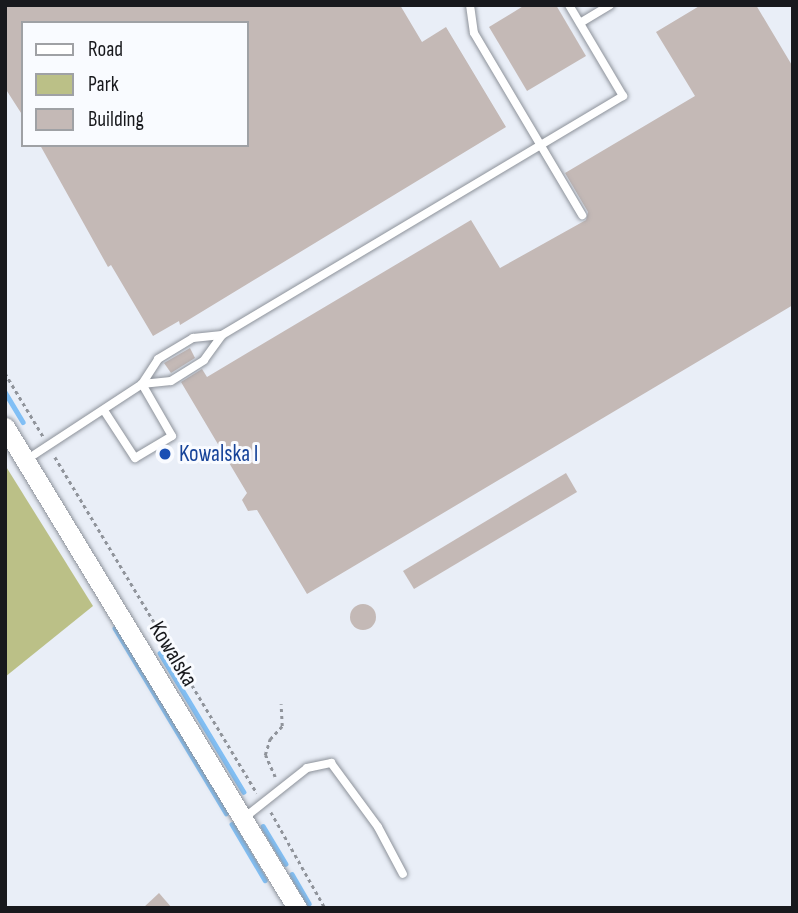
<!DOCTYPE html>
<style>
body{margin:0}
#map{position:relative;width:798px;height:913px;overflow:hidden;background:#e9eef7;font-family:"Sofia Sans Condensed",sans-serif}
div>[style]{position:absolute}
.green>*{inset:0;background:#bbc087}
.stream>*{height:4.5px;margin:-2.25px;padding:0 2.25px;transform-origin:2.25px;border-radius:2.25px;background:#81bff5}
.building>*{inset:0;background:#c4b9b6}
.round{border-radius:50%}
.path>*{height:2.5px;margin-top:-1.25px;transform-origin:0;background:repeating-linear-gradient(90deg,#90949b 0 3.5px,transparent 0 7px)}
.roads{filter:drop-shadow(0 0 2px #8d929a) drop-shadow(0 0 2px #8d929a)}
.service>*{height:8px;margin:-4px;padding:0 4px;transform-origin:4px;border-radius:4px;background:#fff}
.tertiary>*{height:19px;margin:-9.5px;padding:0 9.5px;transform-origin:9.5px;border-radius:9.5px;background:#fff}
.dots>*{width:19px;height:19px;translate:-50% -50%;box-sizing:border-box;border:4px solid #f9fbff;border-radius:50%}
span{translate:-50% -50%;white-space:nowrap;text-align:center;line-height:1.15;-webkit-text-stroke:6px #f9fbff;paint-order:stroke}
.transit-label{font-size:23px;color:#164399}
.left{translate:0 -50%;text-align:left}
.street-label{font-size:23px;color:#18191d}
.frame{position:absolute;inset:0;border:7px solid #18191d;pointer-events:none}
.legend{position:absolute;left:21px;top:21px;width:228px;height:126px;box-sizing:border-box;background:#f9fbff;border:2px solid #9fa1a5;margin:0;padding:9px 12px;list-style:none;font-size:21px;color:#18191d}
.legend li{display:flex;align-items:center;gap:14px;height:35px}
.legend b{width:35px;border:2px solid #9fa1a5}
</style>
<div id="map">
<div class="green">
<i style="clip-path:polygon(5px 465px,93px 606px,5px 677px)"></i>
</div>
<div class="stream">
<i style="left:5px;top:392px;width:35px;rotate:59deg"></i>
<i style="left:115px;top:628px;width:216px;rotate:59deg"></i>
<i style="left:160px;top:653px;width:162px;rotate:58.9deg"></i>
<i style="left:232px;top:824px;width:65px;rotate:59.5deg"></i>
<i style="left:263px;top:826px;width:44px;rotate:58.8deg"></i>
<i style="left:292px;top:874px;width:34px;rotate:60deg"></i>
</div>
<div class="building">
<i style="clip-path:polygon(5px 5px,400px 5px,422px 42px,446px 27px,506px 127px,180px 325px,179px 321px,153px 336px,111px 265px,108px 267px,40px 145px,247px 145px,247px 23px,23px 23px,23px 116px,5px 88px)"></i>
<i style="clip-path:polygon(525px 5px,556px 5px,586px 56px,527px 91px,489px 27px)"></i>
<i style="clip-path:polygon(701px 5px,756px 5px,793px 67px,793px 305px,307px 594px,257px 510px,248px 511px,242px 500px,247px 493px,181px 382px,202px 369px,207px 377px,471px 220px,500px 268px,586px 220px,588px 212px,565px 173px,695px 96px,656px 32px)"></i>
<i style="clip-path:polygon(190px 348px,195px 358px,171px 373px,164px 363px)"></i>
<i style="clip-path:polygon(566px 473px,577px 492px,414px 589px,403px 571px)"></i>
<i class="round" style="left:350px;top:604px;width:26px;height:26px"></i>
<i style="clip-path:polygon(159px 893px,172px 908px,143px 908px)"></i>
</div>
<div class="path">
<i style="left:5px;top:373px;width:74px;rotate:58.9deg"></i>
<i style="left:55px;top:457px;width:392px;rotate:59deg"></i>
<i style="left:275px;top:777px;width:24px;rotate:-114deg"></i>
<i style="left:265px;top:755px;width:17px;rotate:-73deg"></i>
<i style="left:270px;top:739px;width:18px;rotate:-47deg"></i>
<i style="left:282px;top:726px;width:22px;rotate:-93deg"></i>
<i style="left:271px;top:812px;width:110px;rotate:60.6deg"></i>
</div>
<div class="roads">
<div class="service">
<i style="left:470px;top:5px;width:28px;rotate:82deg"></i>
<i style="left:474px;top:33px;width:212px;rotate:59.3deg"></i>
<i style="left:580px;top:23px;width:35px;rotate:-31deg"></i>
<i style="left:142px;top:384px;width:29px;rotate:-6deg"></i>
<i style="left:171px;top:381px;width:39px;rotate:-32deg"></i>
<i style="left:204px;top:360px;width:31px;rotate:-54deg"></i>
<i style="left:222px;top:335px;width:467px;rotate:-30.8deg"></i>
<i style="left:623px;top:96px;width:106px;rotate:-120.7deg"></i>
<i style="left:105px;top:412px;width:55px;rotate:56.9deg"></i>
<i style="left:135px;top:458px;width:43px;rotate:-30.7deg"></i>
<i style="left:172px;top:436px;width:60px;rotate:-120deg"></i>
<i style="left:26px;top:460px;width:139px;rotate:-33.2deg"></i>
<i style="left:142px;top:384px;width:30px;rotate:-57deg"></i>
<i style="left:158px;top:359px;width:41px;rotate:-31deg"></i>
<i style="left:193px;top:338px;width:29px;rotate:-6deg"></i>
<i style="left:244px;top:818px;width:80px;rotate:-38.4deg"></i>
<i style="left:307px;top:768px;width:25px;rotate:-12deg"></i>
<i style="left:331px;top:763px;width:79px;rotate:53.7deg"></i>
<i style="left:378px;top:827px;width:53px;rotate:62deg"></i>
</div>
<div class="tertiary">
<i style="left:5px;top:427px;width:563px;rotate:58.74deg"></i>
</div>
</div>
<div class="dots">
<i style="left:165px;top:454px;background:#1a4fb4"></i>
</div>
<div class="transit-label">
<span class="left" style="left:179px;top:454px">Kowalska I</span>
</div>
<div class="street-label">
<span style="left:173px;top:654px;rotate:59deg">Kowalska</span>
</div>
<div class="frame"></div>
<ul class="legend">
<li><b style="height:9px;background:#fff"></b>Road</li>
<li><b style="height:19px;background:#bbc087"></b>Park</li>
<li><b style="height:19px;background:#c4b9b6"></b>Building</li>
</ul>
</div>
